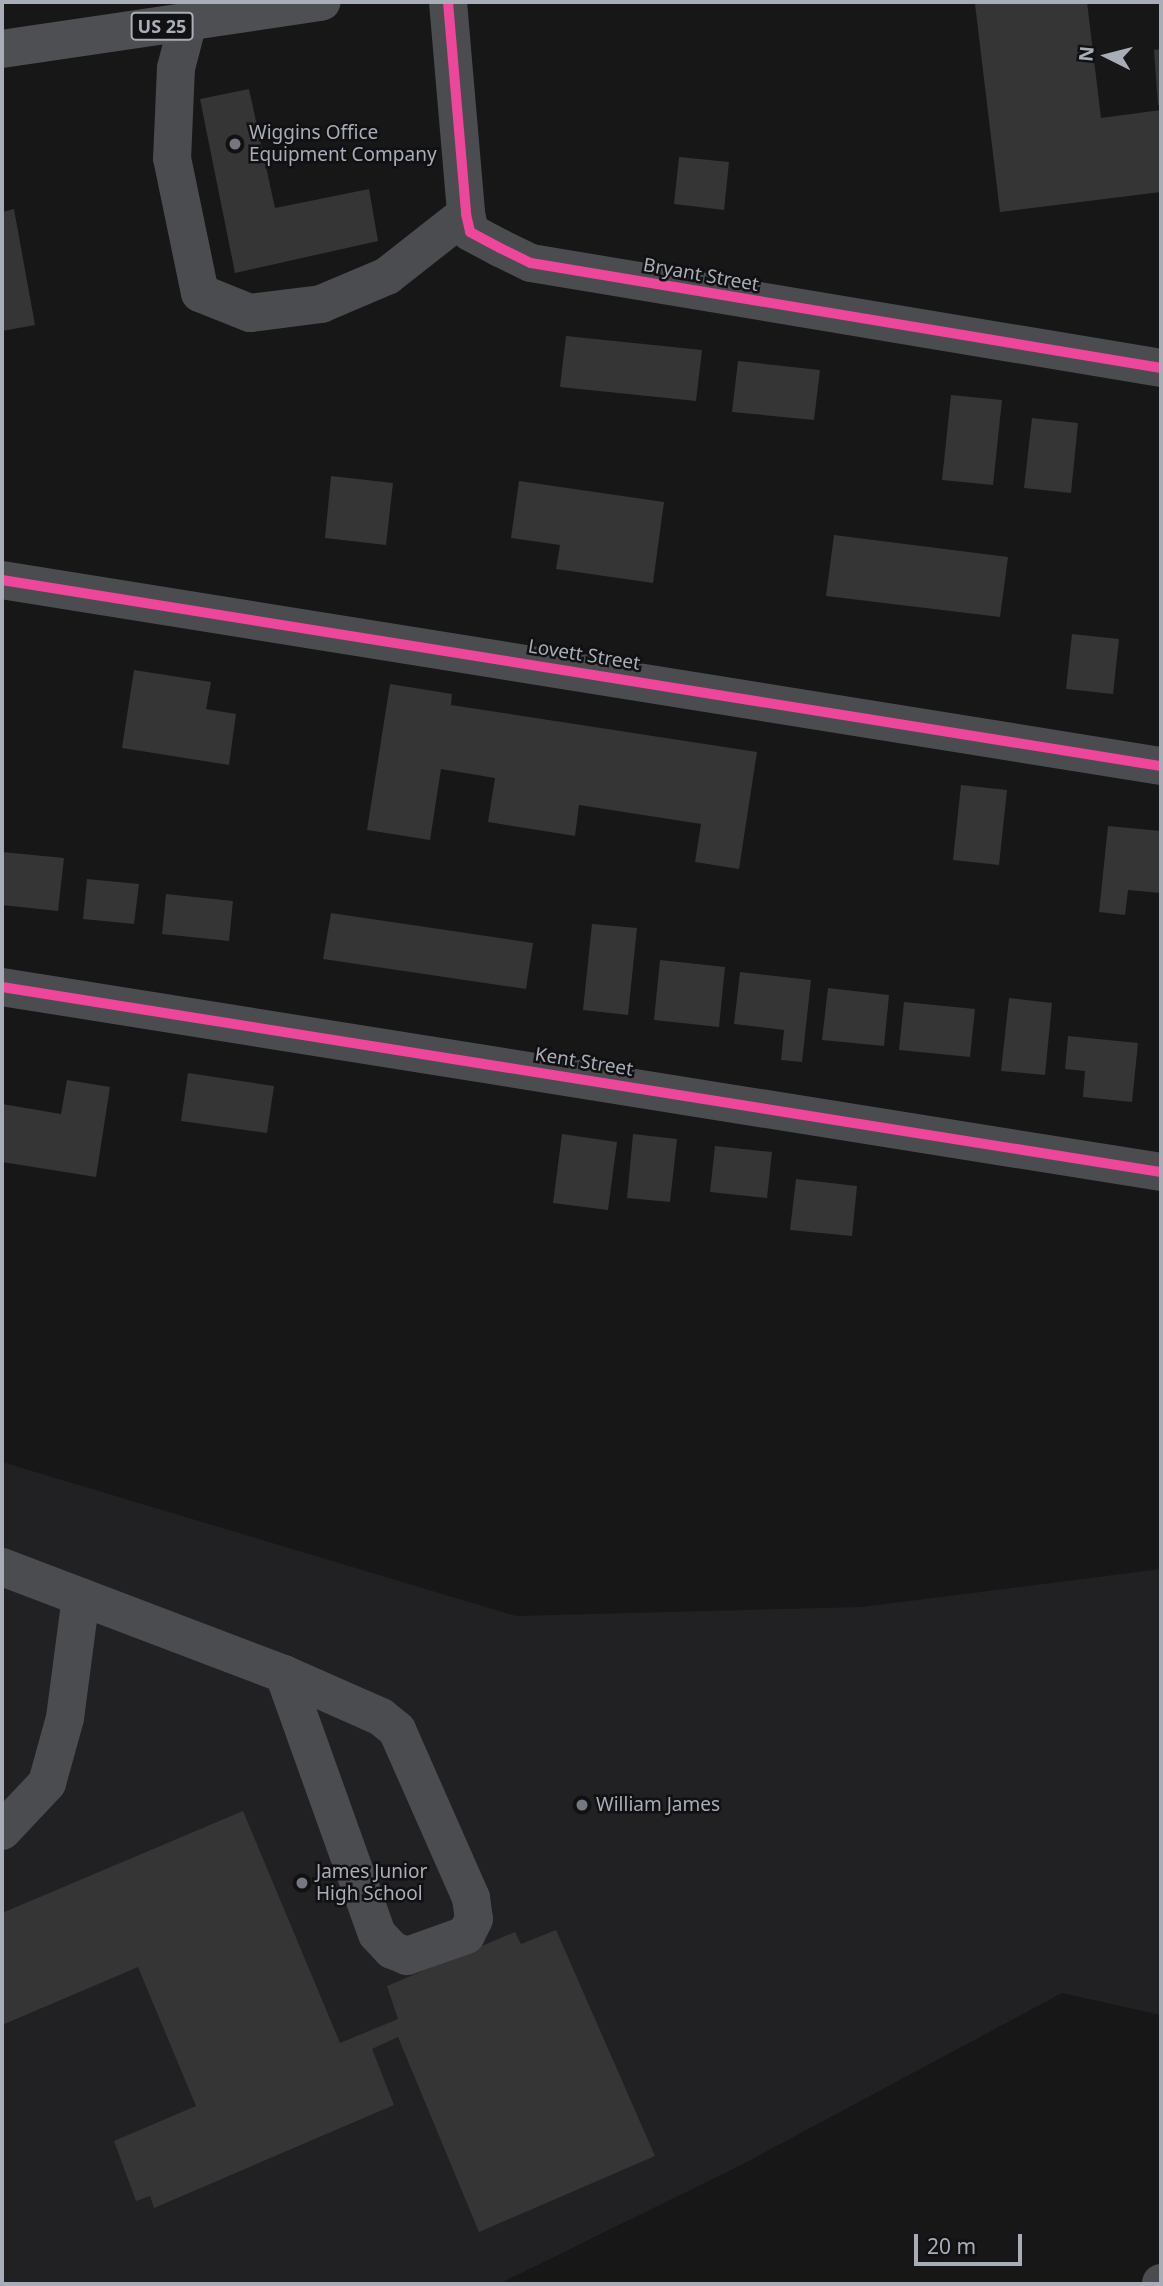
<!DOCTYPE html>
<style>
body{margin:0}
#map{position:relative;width:1163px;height:2286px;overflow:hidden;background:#171717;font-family:"Noto Sans",sans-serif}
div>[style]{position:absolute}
.built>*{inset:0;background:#212123}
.building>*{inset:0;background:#353536}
.minor>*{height:38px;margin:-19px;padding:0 19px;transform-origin:19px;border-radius:19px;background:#4b4c50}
.major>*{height:38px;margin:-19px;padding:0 19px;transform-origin:19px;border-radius:19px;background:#4d4f52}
.cycleway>*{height:10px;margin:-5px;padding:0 5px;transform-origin:5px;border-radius:5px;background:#ed469a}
.dots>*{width:19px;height:19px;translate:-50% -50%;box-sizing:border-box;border:4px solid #111113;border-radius:50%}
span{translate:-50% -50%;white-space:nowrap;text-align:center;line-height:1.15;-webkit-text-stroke:5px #111113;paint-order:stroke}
.shield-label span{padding:2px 5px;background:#111113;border:2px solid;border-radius:5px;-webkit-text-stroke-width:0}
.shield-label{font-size:18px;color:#a8adb8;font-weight:700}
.poi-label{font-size:19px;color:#a8adb8}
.left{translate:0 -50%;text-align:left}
.street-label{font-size:19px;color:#a8adb8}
.frame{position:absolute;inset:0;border:4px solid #a8adb8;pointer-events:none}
.north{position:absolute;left:1072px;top:21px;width:70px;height:70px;-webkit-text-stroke:5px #111113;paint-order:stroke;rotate:276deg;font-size:19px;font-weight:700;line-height:28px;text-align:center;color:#a8adb8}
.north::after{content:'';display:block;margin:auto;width:24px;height:32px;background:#a8adb8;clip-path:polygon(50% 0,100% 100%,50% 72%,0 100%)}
.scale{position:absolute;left:914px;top:2234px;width:108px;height:32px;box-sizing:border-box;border:4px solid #a8adb8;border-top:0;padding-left:9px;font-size:21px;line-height:24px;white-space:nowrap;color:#a8adb8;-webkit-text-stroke:5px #111113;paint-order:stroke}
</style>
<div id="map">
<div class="built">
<i style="clip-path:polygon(2px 1462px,516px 1616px,862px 1607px,1161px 1569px,1161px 2015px,1062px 1993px,741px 2165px,499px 2284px,2px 2284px)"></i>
</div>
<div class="building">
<i style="clip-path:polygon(994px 2px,1087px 2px,1101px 118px,1161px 110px,1161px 192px,1000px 212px,975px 4px)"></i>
<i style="clip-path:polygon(1161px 49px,1161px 105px,1158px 105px,1154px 50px)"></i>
<i style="clip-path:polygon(249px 89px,275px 208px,369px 189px,378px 241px,235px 273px,200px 99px)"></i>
<i style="clip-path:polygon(679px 157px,729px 162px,724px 210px,674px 204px)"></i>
<i style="clip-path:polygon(14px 209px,35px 325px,2px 331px,2px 212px)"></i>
<i style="clip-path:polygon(566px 336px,702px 350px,696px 401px,560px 387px)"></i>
<i style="clip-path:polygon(738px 361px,820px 370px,814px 420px,732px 412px)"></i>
<i style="clip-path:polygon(951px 395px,1002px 400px,993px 485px,942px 480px)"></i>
<i style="clip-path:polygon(1032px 418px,1078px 423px,1071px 493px,1024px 488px)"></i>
<i style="clip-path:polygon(331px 476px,393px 483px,386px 545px,325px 538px)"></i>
<i style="clip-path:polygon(519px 481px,664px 502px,653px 583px,556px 569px,560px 545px,511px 538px)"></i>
<i style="clip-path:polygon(834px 535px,1008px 557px,1000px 617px,826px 596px)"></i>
<i style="clip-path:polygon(1072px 634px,1119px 639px,1113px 694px,1066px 689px)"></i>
<i style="clip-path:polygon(134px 670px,211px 682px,206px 709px,236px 714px,229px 765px,122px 748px)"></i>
<i style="clip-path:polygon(390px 684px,452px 694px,451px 705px,757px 752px,739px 869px,695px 862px,701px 824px,579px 805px,575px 836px,488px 822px,495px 778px,441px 769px,430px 840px,367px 830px)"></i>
<i style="clip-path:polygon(961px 785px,1007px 790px,999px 865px,953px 860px)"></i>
<i style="clip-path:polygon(1108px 826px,1161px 831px,1161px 893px,1128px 890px,1125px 915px,1099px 912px)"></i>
<i style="clip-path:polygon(2px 852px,64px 858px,58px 911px,2px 905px)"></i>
<i style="clip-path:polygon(87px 879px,139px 884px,134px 924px,83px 919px)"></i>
<i style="clip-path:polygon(166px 894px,233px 901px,229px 941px,162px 934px)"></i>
<i style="clip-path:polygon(331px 913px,533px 943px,526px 989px,323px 959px)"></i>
<i style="clip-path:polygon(592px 924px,637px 928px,628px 1015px,583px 1010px)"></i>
<i style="clip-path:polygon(660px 960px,725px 967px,719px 1027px,654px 1020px)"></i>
<i style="clip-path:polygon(740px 972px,811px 980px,802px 1062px,781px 1060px,784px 1030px,734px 1024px)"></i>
<i style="clip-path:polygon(828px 988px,889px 995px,884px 1046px,822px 1040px)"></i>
<i style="clip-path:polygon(1009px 998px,1052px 1003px,1045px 1075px,1001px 1071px)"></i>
<i style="clip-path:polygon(904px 1002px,975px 1009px,970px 1057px,899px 1050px)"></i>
<i style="clip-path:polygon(1068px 1036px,1138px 1043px,1132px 1102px,1083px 1097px,1085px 1071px,1065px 1069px)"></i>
<i style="clip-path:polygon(188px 1073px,274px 1086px,267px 1133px,181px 1121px)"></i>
<i style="clip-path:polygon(67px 1080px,110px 1087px,96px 1177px,2px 1162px,2px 1104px,61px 1114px)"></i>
<i style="clip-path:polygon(562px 1134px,617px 1142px,608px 1210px,553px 1203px)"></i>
<i style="clip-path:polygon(633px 1134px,677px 1139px,670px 1202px,627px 1198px)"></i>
<i style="clip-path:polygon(715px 1146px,772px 1152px,767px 1198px,710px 1192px)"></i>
<i style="clip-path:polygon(796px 1179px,857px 1186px,852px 1236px,790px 1230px)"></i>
<i style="clip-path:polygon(243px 1811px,340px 2043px,398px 2019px,387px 1986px,515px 1932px,521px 1944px,556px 1930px,655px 2156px,479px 2232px,398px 2037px,372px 2049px,394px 2105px,154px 2208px,150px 2196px,136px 2201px,114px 2141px,196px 2106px,138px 1967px,2px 2025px,2px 1913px)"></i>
</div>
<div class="minor">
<i style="left:448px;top:2px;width:213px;rotate:85.1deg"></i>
<i style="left:466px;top:214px;width:18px;rotate:77deg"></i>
<i style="left:470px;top:232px;width:34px;rotate:28deg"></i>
<i style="left:500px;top:248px;width:34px;rotate:26deg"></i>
<i style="left:531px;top:263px;width:639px;rotate:9.46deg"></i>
<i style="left:188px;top:22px;width:48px;rotate:104.6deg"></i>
<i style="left:176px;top:68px;width:90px;rotate:92.5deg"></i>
<i style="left:172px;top:158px;width:138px;rotate:78.3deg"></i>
<i style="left:200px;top:293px;width:54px;rotate:21.8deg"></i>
<i style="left:250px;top:313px;width:72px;rotate:-7.2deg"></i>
<i style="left:321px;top:304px;width:72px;rotate:-23deg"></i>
<i style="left:387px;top:276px;width:100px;rotate:-38.1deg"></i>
<i style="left:2px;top:580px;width:1174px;rotate:9.12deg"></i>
<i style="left:2px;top:987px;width:1174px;rotate:9.07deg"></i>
<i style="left:2px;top:1567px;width:302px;rotate:20.8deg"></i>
<i style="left:284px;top:1674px;width:106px;rotate:23.9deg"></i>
<i style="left:381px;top:1717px;width:21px;rotate:39deg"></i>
<i style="left:397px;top:1730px;width:184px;rotate:66.2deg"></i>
<i style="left:471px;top:1898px;width:21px;rotate:82deg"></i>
<i style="left:474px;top:1919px;width:18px;rotate:117deg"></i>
<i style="left:466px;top:1935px;width:63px;rotate:160.4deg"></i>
<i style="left:407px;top:1956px;width:16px;rotate:-158deg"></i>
<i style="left:392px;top:1950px;width:22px;rotate:-133deg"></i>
<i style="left:377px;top:1934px;width:276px;rotate:-109.7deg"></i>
<i style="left:2px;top:1831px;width:66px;rotate:-46.8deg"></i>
<i style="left:47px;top:1783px;width:67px;rotate:-74.5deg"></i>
<i style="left:65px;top:1718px;width:122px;rotate:-82.5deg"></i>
<i style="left:1161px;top:2284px;width:1px;rotate:-90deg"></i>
</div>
<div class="major">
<i style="left:2px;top:49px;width:323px;rotate:-8.4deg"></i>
</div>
<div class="cycleway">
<i style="left:448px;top:2px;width:213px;rotate:85.1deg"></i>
<i style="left:466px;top:214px;width:18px;rotate:77deg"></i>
<i style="left:470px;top:232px;width:34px;rotate:28deg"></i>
<i style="left:500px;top:248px;width:34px;rotate:26deg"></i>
<i style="left:531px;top:263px;width:639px;rotate:9.46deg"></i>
<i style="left:2px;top:580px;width:1174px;rotate:9.12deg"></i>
<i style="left:2px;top:987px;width:1174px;rotate:9.07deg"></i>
</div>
<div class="dots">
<i style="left:235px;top:144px;background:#757880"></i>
<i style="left:582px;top:1805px;background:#757880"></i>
<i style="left:302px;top:1883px;background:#757880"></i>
</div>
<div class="shield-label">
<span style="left:162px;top:26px">US 25</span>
</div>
<div class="poi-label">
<span class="left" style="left:249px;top:144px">Wiggins Office<br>Equipment Company</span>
<span class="left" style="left:596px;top:1805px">William James</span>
<span class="left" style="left:316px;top:1883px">James Junior<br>High School</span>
</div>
<div class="street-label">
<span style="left:701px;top:275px;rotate:10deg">Bryant Street</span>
<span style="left:584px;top:655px;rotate:9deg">Lovett Street</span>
<span style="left:584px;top:1062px;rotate:9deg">Kent Street</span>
</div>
<div class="frame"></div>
<div class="north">N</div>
<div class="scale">20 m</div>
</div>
